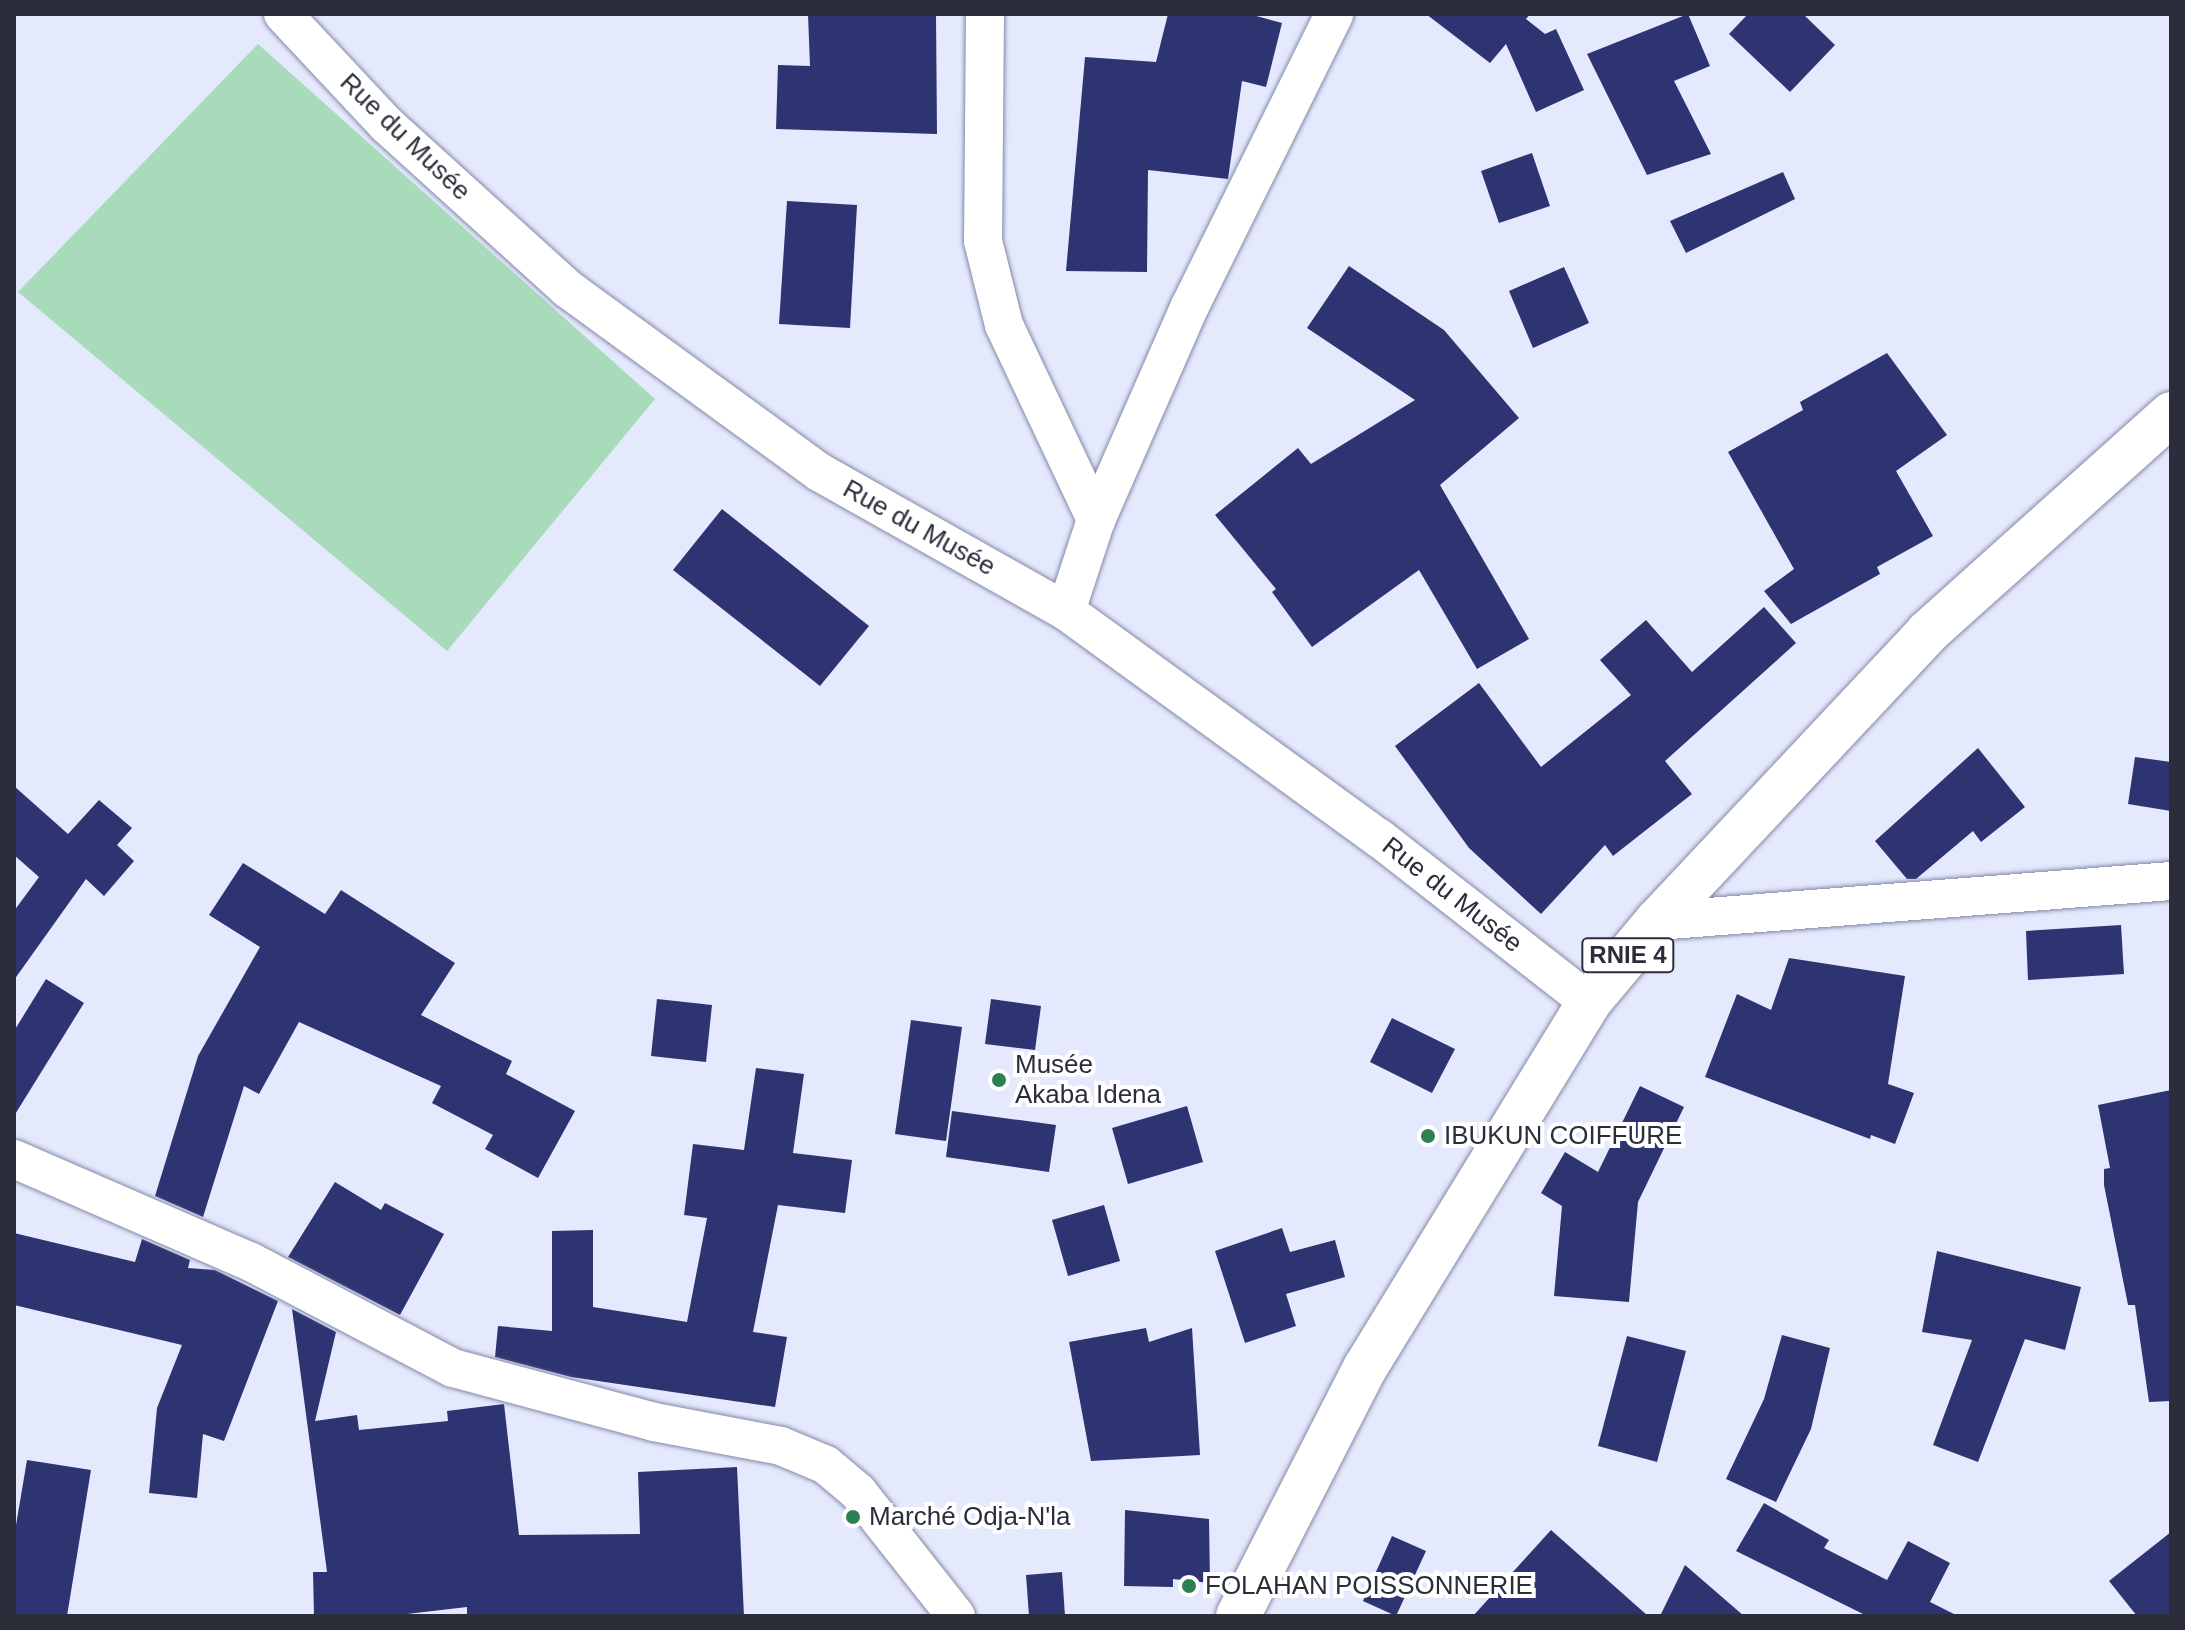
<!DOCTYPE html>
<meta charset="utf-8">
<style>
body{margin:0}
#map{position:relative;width:2185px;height:1630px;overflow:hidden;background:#e5e9fd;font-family:Arial,sans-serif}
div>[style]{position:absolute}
.green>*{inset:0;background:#a8dbb9}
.building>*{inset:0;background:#2e3372}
.roads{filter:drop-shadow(0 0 2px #8389a7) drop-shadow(0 0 2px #8389a7)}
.minor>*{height:38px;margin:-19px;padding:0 19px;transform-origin:19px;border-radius:19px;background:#fff}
.primary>*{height:44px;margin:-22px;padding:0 22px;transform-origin:22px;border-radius:22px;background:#fff}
.dots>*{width:22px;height:22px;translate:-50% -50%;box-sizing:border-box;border:4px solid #fff;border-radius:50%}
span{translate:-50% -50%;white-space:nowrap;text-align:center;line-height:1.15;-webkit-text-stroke:8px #fff;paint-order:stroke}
.shield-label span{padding:2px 6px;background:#fff;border:2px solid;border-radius:6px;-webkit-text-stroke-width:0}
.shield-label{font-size:24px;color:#2b2e3a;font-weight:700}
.street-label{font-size:26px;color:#2b2e3a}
.poi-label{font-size:26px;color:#2b2e3a}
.left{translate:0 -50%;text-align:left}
.frame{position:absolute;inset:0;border:16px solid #2b2e3a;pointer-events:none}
</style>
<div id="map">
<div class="green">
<i style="clip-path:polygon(258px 44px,655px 399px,447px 651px,18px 292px)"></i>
</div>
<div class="building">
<i style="clip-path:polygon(808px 14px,936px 14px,937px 134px,776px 129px,778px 65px,810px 66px)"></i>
<i style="clip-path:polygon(1168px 14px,1249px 14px,1282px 23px,1266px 87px,1242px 81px,1228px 179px,1148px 170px,1147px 272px,1066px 271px,1085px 57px,1156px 62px)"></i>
<i style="clip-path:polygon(1426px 14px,1530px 14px,1526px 19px,1545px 34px,1556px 29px,1584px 90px,1536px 112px,1506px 44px,1490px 63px)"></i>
<i style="clip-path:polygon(1688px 14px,1710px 66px,1674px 81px,1711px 154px,1647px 175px,1587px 54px)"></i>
<i style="clip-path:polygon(1748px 14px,1803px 14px,1835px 45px,1790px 92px,1729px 34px)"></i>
<i style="clip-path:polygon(1532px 153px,1550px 206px,1499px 223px,1481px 171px)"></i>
<i style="clip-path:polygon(1783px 172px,1795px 199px,1686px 253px,1670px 221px)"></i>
<i style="clip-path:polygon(787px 201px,857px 205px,850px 328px,779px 324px)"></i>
<i style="clip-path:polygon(1349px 266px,1444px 330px,1519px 418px,1440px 485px,1529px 639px,1477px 669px,1419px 570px,1312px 647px,1272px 592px,1276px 589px,1215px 515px,1298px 448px,1311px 464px,1415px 400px,1307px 328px)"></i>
<i style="clip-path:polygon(1564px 267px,1589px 323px,1533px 348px,1509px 291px)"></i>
<i style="clip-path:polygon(1887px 353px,1947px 435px,1896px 471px,1933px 536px,1877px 567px,1880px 574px,1791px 624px,1764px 591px,1794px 569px,1728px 452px,1803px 410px,1800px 402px)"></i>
<i style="clip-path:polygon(722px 509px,869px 626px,820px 686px,673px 570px)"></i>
<i style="clip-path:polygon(1764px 607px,1796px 643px,1665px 761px,1692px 794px,1613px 856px,1605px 845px,1541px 914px,1469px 848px,1395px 746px,1479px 683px,1541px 767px,1631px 695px,1600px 660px,1646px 620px,1692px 672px)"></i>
<i style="clip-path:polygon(1978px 748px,2025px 807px,1981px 842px,1973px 831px,1916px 879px,1907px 879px,1875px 841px)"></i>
<i style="clip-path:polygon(2135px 757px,2171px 762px,2171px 811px,2128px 804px)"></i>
<i style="clip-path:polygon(14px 786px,68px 834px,99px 800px,132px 828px,117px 845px,134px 861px,104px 896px,86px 879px,14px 980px,14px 911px,39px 877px,14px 855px)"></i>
<i style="clip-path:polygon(243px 863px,325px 914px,341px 890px,455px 963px,421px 1015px,512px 1061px,506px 1074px,575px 1111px,538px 1178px,485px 1149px,493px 1135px,432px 1103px,441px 1086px,299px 1022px,259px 1094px,244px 1086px,203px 1217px,155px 1196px,198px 1056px,260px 947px,209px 915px)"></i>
<i style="clip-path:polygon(2121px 925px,2124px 974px,2028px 980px,2026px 931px)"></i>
<i style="clip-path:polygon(1789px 958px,1905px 976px,1888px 1084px,1914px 1093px,1895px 1144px,1871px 1135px,1870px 1139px,1705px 1077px,1737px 994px,1771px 1010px)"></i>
<i style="clip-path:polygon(46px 979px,84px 1003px,14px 1116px,14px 1031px)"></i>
<i style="clip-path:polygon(657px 999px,712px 1005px,706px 1062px,651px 1056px)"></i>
<i style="clip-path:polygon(991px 999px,1041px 1006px,1035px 1050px,985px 1044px)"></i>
<i style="clip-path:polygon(1392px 1018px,1455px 1049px,1432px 1093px,1370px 1062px)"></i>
<i style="clip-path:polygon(911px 1020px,962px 1027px,946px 1141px,895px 1134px)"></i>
<i style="clip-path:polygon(756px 1068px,804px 1074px,793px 1153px,852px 1160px,845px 1213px,778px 1205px,753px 1332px,787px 1337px,775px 1407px,571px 1377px,495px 1357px,498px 1326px,552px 1331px,552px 1231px,593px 1230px,593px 1307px,687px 1322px,707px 1218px,684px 1215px,693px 1144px,744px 1150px)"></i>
<i style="clip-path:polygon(1640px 1086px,1684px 1107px,1638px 1202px,1629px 1302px,1554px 1296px,1562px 1206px,1541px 1193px,1565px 1152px,1598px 1172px)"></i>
<i style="clip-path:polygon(2171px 1090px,2171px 1401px,2149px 1402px,2135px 1305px,2128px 1305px,2104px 1185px,2104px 1169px,2110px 1168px,2098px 1105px)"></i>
<i style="clip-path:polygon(1187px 1106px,1203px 1162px,1128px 1184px,1112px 1128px)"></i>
<i style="clip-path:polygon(952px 1111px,1056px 1125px,1049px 1172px,946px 1157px)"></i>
<i style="clip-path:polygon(335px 1182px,381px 1210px,385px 1203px,444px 1234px,400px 1315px,288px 1257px)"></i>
<i style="clip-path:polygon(1104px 1205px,1120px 1261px,1068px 1276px,1052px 1220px)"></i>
<i style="clip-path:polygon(1282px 1228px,1290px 1252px,1335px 1240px,1345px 1277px,1286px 1294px,1296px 1326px,1245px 1343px,1215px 1251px)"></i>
<i style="clip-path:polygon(14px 1233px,135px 1262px,142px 1239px,190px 1260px,188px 1268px,215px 1270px,278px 1301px,224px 1441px,203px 1434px,197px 1498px,149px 1493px,157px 1408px,182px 1345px,14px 1305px)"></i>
<i style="clip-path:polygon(1937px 1251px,2081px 1287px,2065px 1350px,2025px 1339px,1978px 1462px,1933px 1445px,1972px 1340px,1922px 1332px)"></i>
<i style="clip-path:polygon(292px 1309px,336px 1332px,315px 1421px,357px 1415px,359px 1430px,448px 1421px,447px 1411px,504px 1404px,519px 1535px,640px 1534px,638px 1472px,737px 1467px,744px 1616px,497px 1616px,467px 1614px,467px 1607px,390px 1616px,314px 1616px,313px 1572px,327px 1572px)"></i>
<i style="clip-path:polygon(1146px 1328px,1149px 1342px,1192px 1328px,1200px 1455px,1091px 1461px,1069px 1342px)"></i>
<i style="clip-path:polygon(1782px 1335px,1830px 1348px,1811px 1429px,1776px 1502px,1726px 1479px,1764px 1399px)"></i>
<i style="clip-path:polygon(1627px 1336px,1686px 1351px,1657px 1462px,1598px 1446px)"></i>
<i style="clip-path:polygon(27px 1460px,91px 1470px,67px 1616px,14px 1616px,14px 1537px)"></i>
<i style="clip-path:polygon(1764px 1503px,1829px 1540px,1824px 1548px,1887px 1580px,1908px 1541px,1950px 1563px,1930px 1602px,1958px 1616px,1867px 1616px,1736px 1551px)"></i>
<i style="clip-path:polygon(1125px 1510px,1209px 1519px,1210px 1583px,1173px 1579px,1173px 1587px,1124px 1586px)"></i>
<i style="clip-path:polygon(1551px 1530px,1648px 1616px,1473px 1616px)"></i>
<i style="clip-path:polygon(2171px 1532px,2171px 1616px,2137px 1616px,2109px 1581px)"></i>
<i style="clip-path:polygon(1392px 1536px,1426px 1551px,1396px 1616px,1363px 1601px)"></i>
<i style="clip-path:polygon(1685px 1565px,1744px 1616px,1660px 1616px)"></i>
<i style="clip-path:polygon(1062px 1572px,1065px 1616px,1029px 1616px,1026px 1575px)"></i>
</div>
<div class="roads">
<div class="minor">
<i style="left:283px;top:14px;width:152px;rotate:46.9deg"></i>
<i style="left:387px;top:125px;width:244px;rotate:42.2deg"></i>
<i style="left:568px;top:289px;width:311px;rotate:36.1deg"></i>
<i style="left:819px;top:472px;width:283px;rotate:29.4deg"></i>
<i style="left:1066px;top:611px;width:387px;rotate:36deg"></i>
<i style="left:1379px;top:838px;width:266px;rotate:38deg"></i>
<i style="left:985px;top:14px;width:227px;rotate:90.5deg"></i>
<i style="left:983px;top:241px;width:87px;rotate:76deg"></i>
<i style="left:1004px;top:325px;width:216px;rotate:64.7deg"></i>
<i style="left:1066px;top:611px;width:96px;rotate:-71.8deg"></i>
<i style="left:1096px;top:520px;width:234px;rotate:-66.3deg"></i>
<i style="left:1190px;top:306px;width:326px;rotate:-63.7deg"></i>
<i style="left:1657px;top:921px;width:516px;rotate:-4.45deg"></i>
<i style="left:14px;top:1159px;width:258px;rotate:23.5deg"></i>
<i style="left:251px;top:1262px;width:228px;rotate:27.7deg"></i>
<i style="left:453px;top:1368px;width:208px;rotate:15deg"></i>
<i style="left:654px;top:1422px;width:129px;rotate:10.7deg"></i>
<i style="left:781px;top:1446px;width:49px;rotate:22.9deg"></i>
<i style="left:826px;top:1465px;width:42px;rotate:40.2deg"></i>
<i style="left:858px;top:1492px;width:158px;rotate:51.7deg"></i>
</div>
<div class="primary">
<i style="left:1238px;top:1616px;width:279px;rotate:-62.9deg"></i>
<i style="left:1365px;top:1368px;width:429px;rotate:-58.5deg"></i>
<i style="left:1589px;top:1002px;width:106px;rotate:-50deg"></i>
<i style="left:1657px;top:921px;width:395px;rotate:-46.8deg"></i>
<i style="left:1927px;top:633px;width:328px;rotate:-41.9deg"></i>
</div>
</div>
<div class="dots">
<i style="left:999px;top:1080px;background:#2d8052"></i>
<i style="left:1428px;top:1136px;background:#2d8052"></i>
<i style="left:853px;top:1517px;background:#2d8052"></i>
<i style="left:1189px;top:1586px;background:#2d8052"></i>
</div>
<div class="shield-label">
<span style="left:1628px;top:955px">RNIE 4</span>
</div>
<div class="street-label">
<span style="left:405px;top:137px;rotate:44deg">Rue du Musée</span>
<span style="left:919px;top:528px;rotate:29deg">Rue du Musée</span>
<span style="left:1452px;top:895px;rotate:38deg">Rue du Musée</span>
</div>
<div class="poi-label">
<span class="left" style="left:1015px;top:1080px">Musée<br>Akaba Idena</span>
<span class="left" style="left:1444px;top:1136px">IBUKUN COIFFURE</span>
<span class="left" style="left:869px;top:1517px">Marché Odja-N'la</span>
<span class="left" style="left:1205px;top:1586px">FOLAHAN POISSONNERIE</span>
</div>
<div class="frame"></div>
</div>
